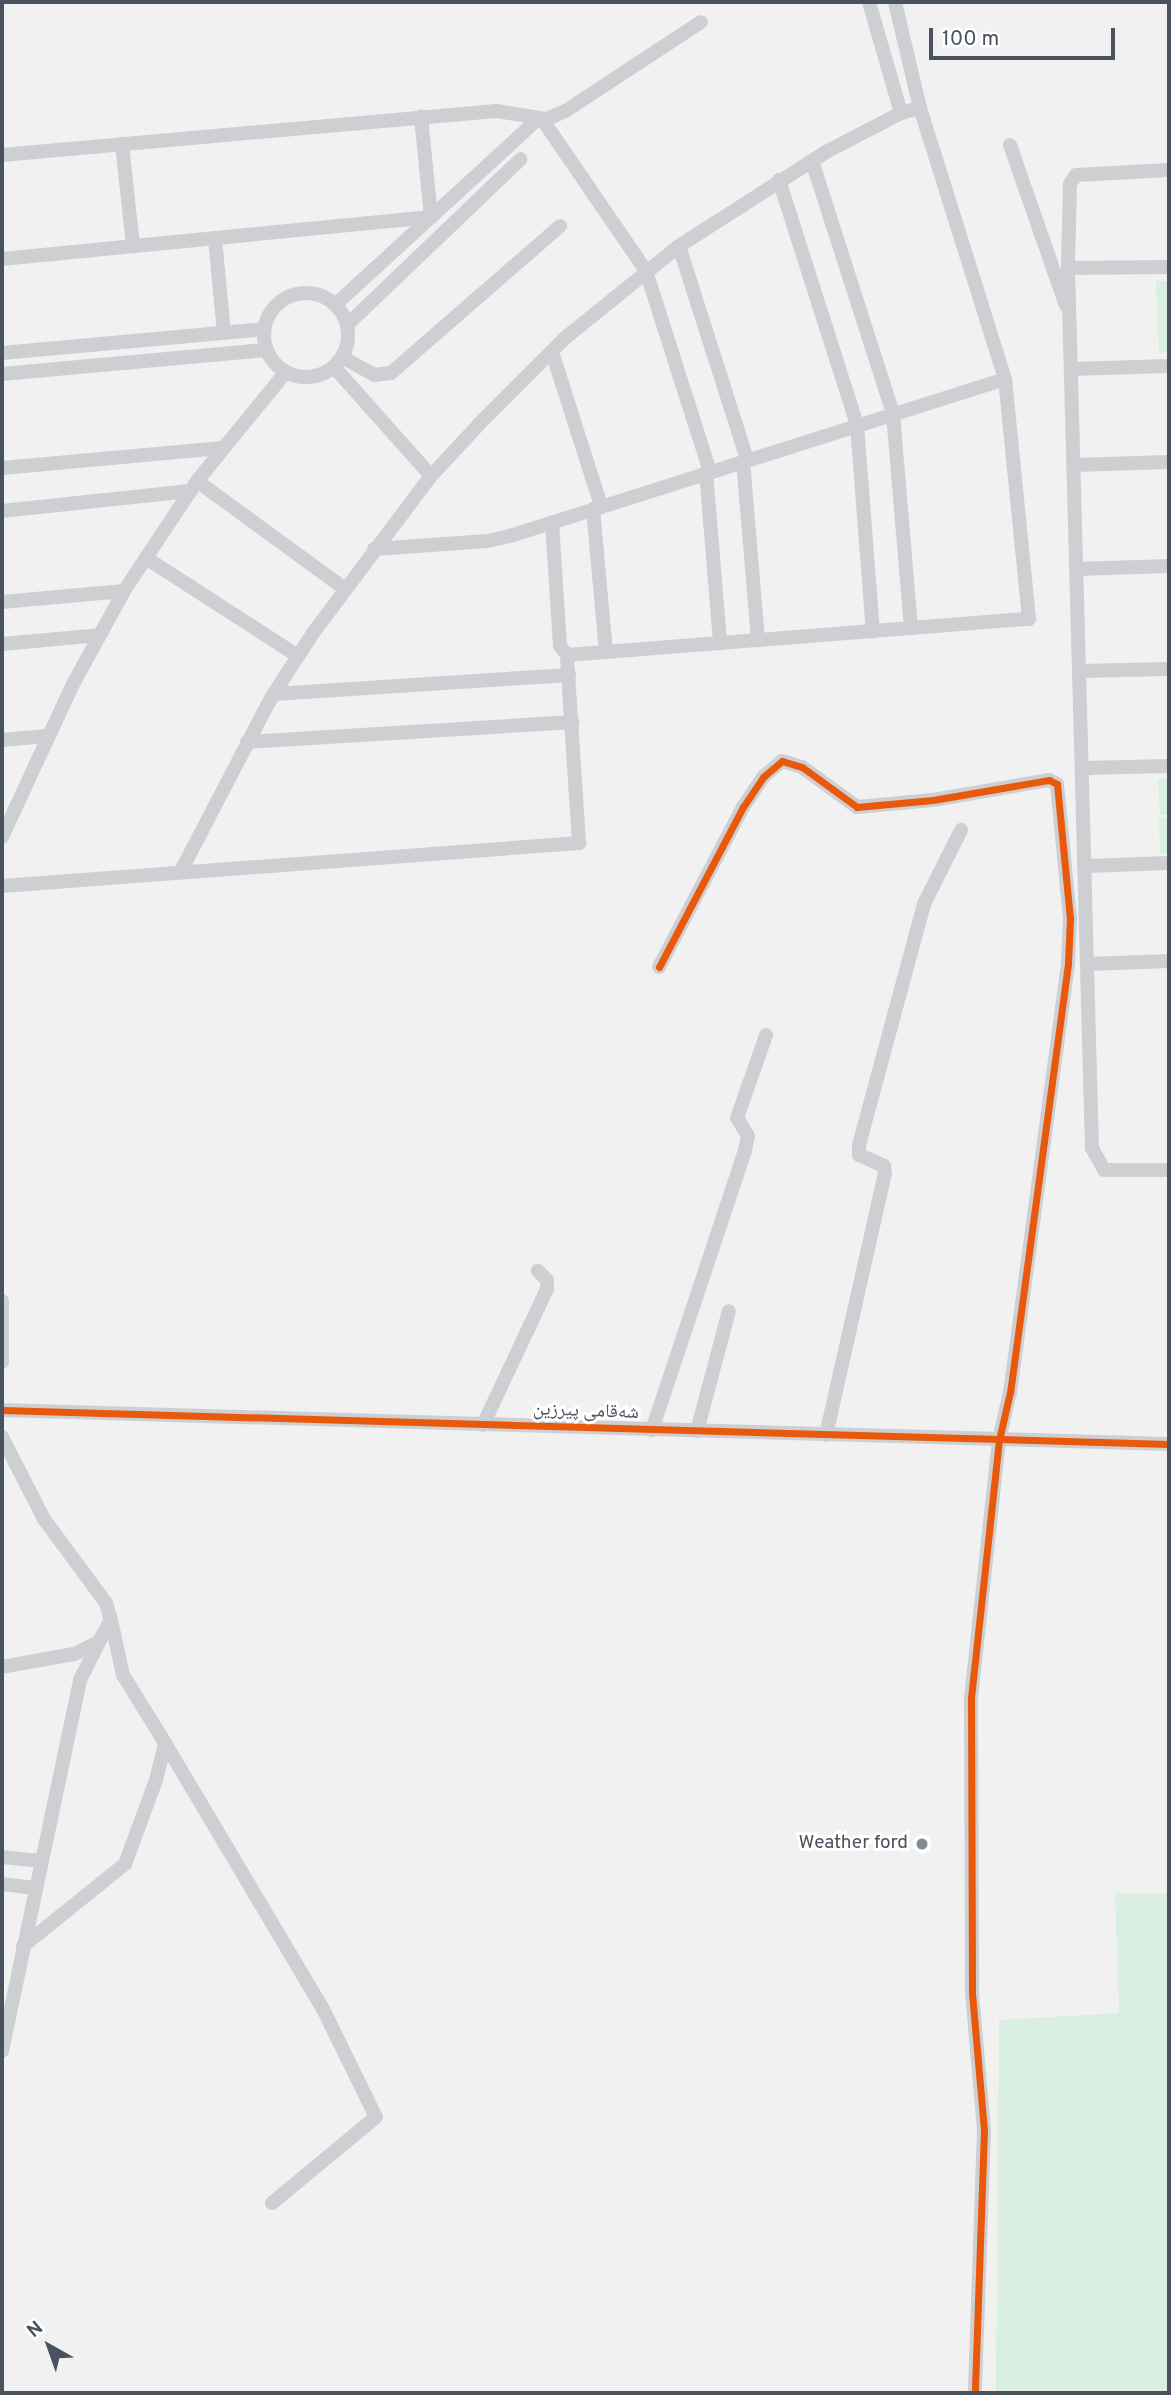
<!DOCTYPE html>
<meta charset="utf-8">
<style>
body{margin:0}
#map{position:relative;width:1171px;height:2395px;overflow:hidden;background:#f2f1f1;font-family:Overpass,"Noto Naskh Arabic",sans-serif}
div>[style]{position:absolute}
.green>*{inset:0;background:#d8efe2}
.minor>*{height:14px;margin:-7px;padding:0 7px;transform-origin:7px;border-radius:7px;background:#cdcfd2}
.minor>.ring{margin:-7px;padding:0;box-sizing:content-box;background:none;border:14px solid #cdcfd2;border-radius:50%}
.cycleway>*{height:7px;margin:-3.5px;padding:0 3.5px;transform-origin:3.5px;border-radius:3.5px;background:#e8590c}
.dots>*{width:19px;height:19px;translate:-50% -50%;box-sizing:border-box;border:4px solid #fff;border-radius:50%}
span{translate:-50% -50%;white-space:nowrap;text-align:center;line-height:1.15;-webkit-text-stroke:6px #fff;paint-order:stroke}
.street-label{font-size:19px;color:#49525d}
.poi-label{font-size:19px;color:#49525d}
.right{translate:-100% -50%;text-align:right}
.frame{position:absolute;inset:0;border:4px solid #49525d;pointer-events:none}
.north{position:absolute;left:14px;top:2311px;width:70px;height:70px;-webkit-text-stroke:5px #fff;paint-order:stroke;rotate:320deg;font-size:19px;font-weight:700;line-height:28px;text-align:center;color:#49525d}
.north::after{content:'';display:block;margin:auto;width:24px;height:32px;background:#49525d;clip-path:polygon(50% 0,100% 100%,50% 72%,0 100%)}
.scale{position:absolute;left:929px;top:28px;width:186px;height:32px;box-sizing:border-box;border:4px solid #49525d;border-top:0;padding-left:9px;font-size:21px;line-height:24px;white-space:nowrap;color:#49525d;-webkit-text-stroke:5px #fff;paint-order:stroke}
</style>
<div id="map">
<div class="green">
<i style="clip-path:polygon(1156px 281px,1169px 281px,1169px 352px,1159px 353px)"></i>
<i style="clip-path:polygon(1158px 779px,1169px 779px,1169px 815px,1160px 815px)"></i>
<i style="clip-path:polygon(1159px 818px,1169px 818px,1169px 853px,1160px 853px)"></i>
<i style="clip-path:polygon(1115px 1893px,1169px 1894px,1169px 2393px,996px 2393px,999px 2020px,1119px 2013px)"></i>
</div>
<div class="minor">
<i style="left:869px;top:2px;width:116px;rotate:73.9deg"></i>
<i style="left:542px;top:119px;width:184px;rotate:55.6deg"></i>
<i style="left:646px;top:271px;width:210px;rotate:72.3deg"></i>
<i style="left:122px;top:144px;width:103px;rotate:83.8deg"></i>
<i style="left:1010px;top:145px;width:170px;rotate:70.8deg"></i>
<i style="left:2px;top:155px;width:496px;rotate:-5.1deg"></i>
<i style="left:496px;top:111px;width:52px;rotate:8.9deg"></i>
<i style="left:547px;top:119px;width:22px;rotate:-24deg"></i>
<i style="left:567px;top:110px;width:160px;rotate:-33.3deg"></i>
<i style="left:812px;top:161px;width:266px;rotate:72.2deg"></i>
<i style="left:893px;top:414px;width:215px;rotate:85.2deg"></i>
<i style="left:1169px;top:170px;width:93px;rotate:176.9deg"></i>
<i style="left:1076px;top:175px;width:11px;rotate:124deg"></i>
<i style="left:1070px;top:184px;width:84px;rotate:91.4deg"></i>
<i style="left:1068px;top:268px;width:880px;rotate:88.44deg"></i>
<i style="left:1092px;top:1148px;width:25px;rotate:61deg"></i>
<i style="left:1104px;top:1170px;width:65px"></i>
<i style="left:779px;top:180px;width:257px;rotate:72.3deg"></i>
<i style="left:857px;top:425px;width:207px;rotate:85.6deg"></i>
<i style="left:215px;top:239px;width:93px;rotate:84.5deg"></i>
<i style="left:679px;top:246px;width:224px;rotate:72.3deg"></i>
<i style="left:2px;top:259px;width:431px;rotate:-5.6deg"></i>
<i style="left:431px;top:217px;width:101px;rotate:-95.7deg"></i>
<i style="left:1068px;top:268px;width:101px;rotate:-0.6deg"></i>
<i class="ring" style="left:264px;top:293px;width:70px;height:70px"></i>
<i style="left:335px;top:305px;width:275px;rotate:-42.5deg"></i>
<i style="left:347px;top:325px;width:240px;rotate:-43.7deg"></i>
<i style="left:552px;top:352px;width:162px;rotate:72.3deg"></i>
<i style="left:2px;top:353px;width:263px;rotate:-5.2deg"></i>
<i style="left:342px;top:357px;width:37px;rotate:29deg"></i>
<i style="left:374px;top:375px;width:17px;rotate:-7deg"></i>
<i style="left:391px;top:373px;width:224px;rotate:-41deg"></i>
<i style="left:334px;top:367px;width:146px;rotate:48.3deg"></i>
<i style="left:1071px;top:369px;width:98px;rotate:-1.8deg"></i>
<i style="left:2px;top:374px;width:266px;rotate:-5.2deg"></i>
<i style="left:743px;top:461px;width:180px;rotate:85.2deg"></i>
<i style="left:1074px;top:465px;width:95px;rotate:-1.8deg"></i>
<i style="left:2px;top:468px;width:222px;rotate:-5.2deg"></i>
<i style="left:706px;top:472px;width:172px;rotate:85.3deg"></i>
<i style="left:197px;top:481px;width:182px;rotate:36.1deg"></i>
<i style="left:593px;top:509px;width:143px;rotate:84.8deg"></i>
<i style="left:2px;top:511px;width:189px;rotate:-6.1deg"></i>
<i style="left:374px;top:549px;width:114px;rotate:-4deg"></i>
<i style="left:488px;top:541px;width:26px;rotate:-13deg"></i>
<i style="left:513px;top:535px;width:516px;rotate:-17.59deg"></i>
<i style="left:146px;top:558px;width:181px;rotate:32.8deg"></i>
<i style="left:1077px;top:569px;width:92px;rotate:-1.9deg"></i>
<i style="left:2px;top:602px;width:122px;rotate:-5.2deg"></i>
<i style="left:2px;top:644px;width:98px;rotate:-5.2deg"></i>
<i style="left:567px;top:655px;width:463px;rotate:-4.5deg"></i>
<i style="left:1029px;top:619px;width:241px;rotate:-95.7deg"></i>
<i style="left:1005px;top:379px;width:284px;rotate:-107.4deg"></i>
<i style="left:920px;top:108px;width:109px;rotate:-103.3deg"></i>
<i style="left:1080px;top:671px;width:89px;rotate:-1.3deg"></i>
<i style="left:274px;top:694px;width:296px;rotate:-3.7deg"></i>
<i style="left:2px;top:740px;width:45px;rotate:-5.1deg"></i>
<i style="left:247px;top:742px;width:326px;rotate:-3.5deg"></i>
<i style="left:1083px;top:768px;width:86px;rotate:-1.3deg"></i>
<i style="left:2px;top:837px;width:166px;rotate:-65.1deg"></i>
<i style="left:72px;top:686px;width:108px;rotate:-61.3deg"></i>
<i style="left:124px;top:591px;width:132px;rotate:-56.4deg"></i>
<i style="left:197px;top:481px;width:141px;rotate:-50.8deg"></i>
<i style="left:1086px;top:866px;width:83px;rotate:-2.1deg"></i>
<i style="left:181px;top:871px;width:195px;rotate:-62.5deg"></i>
<i style="left:271px;top:698px;width:77px;rotate:-57.1deg"></i>
<i style="left:313px;top:633px;width:196px;rotate:-53.1deg"></i>
<i style="left:431px;top:476px;width:72px;rotate:-47.2deg"></i>
<i style="left:480px;top:423px;width:120px;rotate:-45deg"></i>
<i style="left:565px;top:338px;width:146px;rotate:-38.9deg"></i>
<i style="left:679px;top:246px;width:174px;rotate:-32.6deg"></i>
<i style="left:826px;top:152px;width:85px;rotate:-27.5deg"></i>
<i style="left:901px;top:113px;width:20px;rotate:-15deg"></i>
<i style="left:2px;top:886px;width:579px;rotate:-4.26deg"></i>
<i style="left:579px;top:843px;width:188px;rotate:-93.7deg"></i>
<i style="left:567px;top:655px;width:11px;rotate:-128deg"></i>
<i style="left:560px;top:646px;width:124px;rotate:-93.7deg"></i>
<i style="left:1089px;top:964px;width:80px;rotate:-2.1deg"></i>
<i style="left:659px;top:967px;width:181px;rotate:-62.3deg"></i>
<i style="left:743px;top:807px;width:36px;rotate:-56deg"></i>
<i style="left:763px;top:777px;width:25px;rotate:-40deg"></i>
<i style="left:782px;top:761px;width:21px;rotate:17deg"></i>
<i style="left:802px;top:767px;width:68px;rotate:36deg"></i>
<i style="left:857px;top:807px;width:76px;rotate:-5.3deg"></i>
<i style="left:933px;top:800px;width:118px;rotate:-9.8deg"></i>
<i style="left:1049px;top:780px;width:9px;rotate:27deg"></i>
<i style="left:1057px;top:784px;width:135px;rotate:84.5deg"></i>
<i style="left:1070px;top:918px;width:46px;rotate:92.5deg"></i>
<i style="left:1068px;top:964px;width:432px;rotate:97.7deg"></i>
<i style="left:1010px;top:1392px;width:49px;rotate:102.9deg"></i>
<i style="left:999px;top:1440px;width:260px;rotate:96.2deg"></i>
<i style="left:971px;top:1698px;width:295px;rotate:89.8deg"></i>
<i style="left:972px;top:1993px;width:138px;rotate:85deg"></i>
<i style="left:984px;top:2130px;width:263px;rotate:92deg"></i>
<i style="left:2px;top:1301px;width:61px;rotate:90deg"></i>
<i style="left:2px;top:1410px;width:1167px;rotate:1.67deg"></i>
<i style="left:483px;top:1425px;width:150px;rotate:-64.8deg"></i>
<i style="left:547px;top:1289px;width:9px;rotate:-90deg"></i>
<i style="left:547px;top:1280px;width:13px;rotate:-135deg"></i>
<i style="left:652px;top:1430px;width:294px;rotate:-71.6deg"></i>
<i style="left:745px;top:1151px;width:15px;rotate:-79deg"></i>
<i style="left:748px;top:1136px;width:21px;rotate:-121deg"></i>
<i style="left:737px;top:1118px;width:88px;rotate:-70.7deg"></i>
<i style="left:697px;top:1431px;width:124px;rotate:-75.1deg"></i>
<i style="left:826px;top:1435px;width:268px;rotate:-77.3deg"></i>
<i style="left:885px;top:1174px;width:8px;rotate:-97deg"></i>
<i style="left:884px;top:1166px;width:27px;rotate:-156deg"></i>
<i style="left:859px;top:1155px;width:10px;rotate:-90deg"></i>
<i style="left:859px;top:1145px;width:250px;rotate:-74.9deg"></i>
<i style="left:924px;top:904px;width:83px;rotate:-63.4deg"></i>
<i style="left:2px;top:1437px;width:92px;rotate:62.9deg"></i>
<i style="left:44px;top:1519px;width:104px;rotate:53.6deg"></i>
<i style="left:106px;top:1603px;width:18px;rotate:74deg"></i>
<i style="left:111px;top:1620px;width:25px;rotate:119deg"></i>
<i style="left:99px;top:1642px;width:28px;rotate:154deg"></i>
<i style="left:74px;top:1654px;width:73px;rotate:169.8deg"></i>
<i style="left:165px;top:1743px;width:309px;rotate:59.3deg"></i>
<i style="left:323px;top:2009px;width:120px;rotate:63.9deg"></i>
<i style="left:376px;top:2117px;width:135px;rotate:140.4deg"></i>
<i style="left:2px;top:1857px;width:37px;rotate:6deg"></i>
<i style="left:2px;top:1884px;width:32px;rotate:7deg"></i>
<i style="left:23px;top:1946px;width:131px;rotate:-38.8deg"></i>
<i style="left:125px;top:1864px;width:90px;rotate:-69.7deg"></i>
<i style="left:156px;top:1780px;width:38px;rotate:-76deg"></i>
<i style="left:165px;top:1743px;width:80px;rotate:-121.7deg"></i>
<i style="left:123px;top:1675px;width:56px;rotate:-102.3deg"></i>
<i style="left:2px;top:2051px;width:379px;rotate:-78.1deg"></i>
<i style="left:80px;top:1680px;width:42px;rotate:-63.4deg"></i>
</div>
<div class="cycleway">
<i style="left:659px;top:967px;width:181px;rotate:-62.3deg"></i>
<i style="left:743px;top:807px;width:36px;rotate:-56deg"></i>
<i style="left:763px;top:777px;width:25px;rotate:-40deg"></i>
<i style="left:782px;top:761px;width:21px;rotate:17deg"></i>
<i style="left:802px;top:767px;width:68px;rotate:36deg"></i>
<i style="left:857px;top:807px;width:76px;rotate:-5.3deg"></i>
<i style="left:933px;top:800px;width:118px;rotate:-9.8deg"></i>
<i style="left:1049px;top:780px;width:9px;rotate:27deg"></i>
<i style="left:1057px;top:784px;width:135px;rotate:84.5deg"></i>
<i style="left:1070px;top:918px;width:46px;rotate:92.5deg"></i>
<i style="left:1068px;top:964px;width:432px;rotate:97.7deg"></i>
<i style="left:1010px;top:1392px;width:49px;rotate:102.9deg"></i>
<i style="left:999px;top:1440px;width:260px;rotate:96.2deg"></i>
<i style="left:971px;top:1698px;width:295px;rotate:89.8deg"></i>
<i style="left:972px;top:1993px;width:138px;rotate:85deg"></i>
<i style="left:984px;top:2130px;width:263px;rotate:92deg"></i>
<i style="left:2px;top:1410px;width:1167px;rotate:1.67deg"></i>
</div>
<div class="dots">
<i style="left:922px;top:1844px;background:#848a91"></i>
</div>
<div class="street-label">
<span style="left:586px;top:1412px;rotate:2deg">شەقامی پیرزین</span>
</div>
<div class="poi-label">
<span class="right" style="left:908px;top:1844px">Weather ford</span>
</div>
<div class="frame"></div>
<div class="north">N</div>
<div class="scale">100 m</div>
</div>
